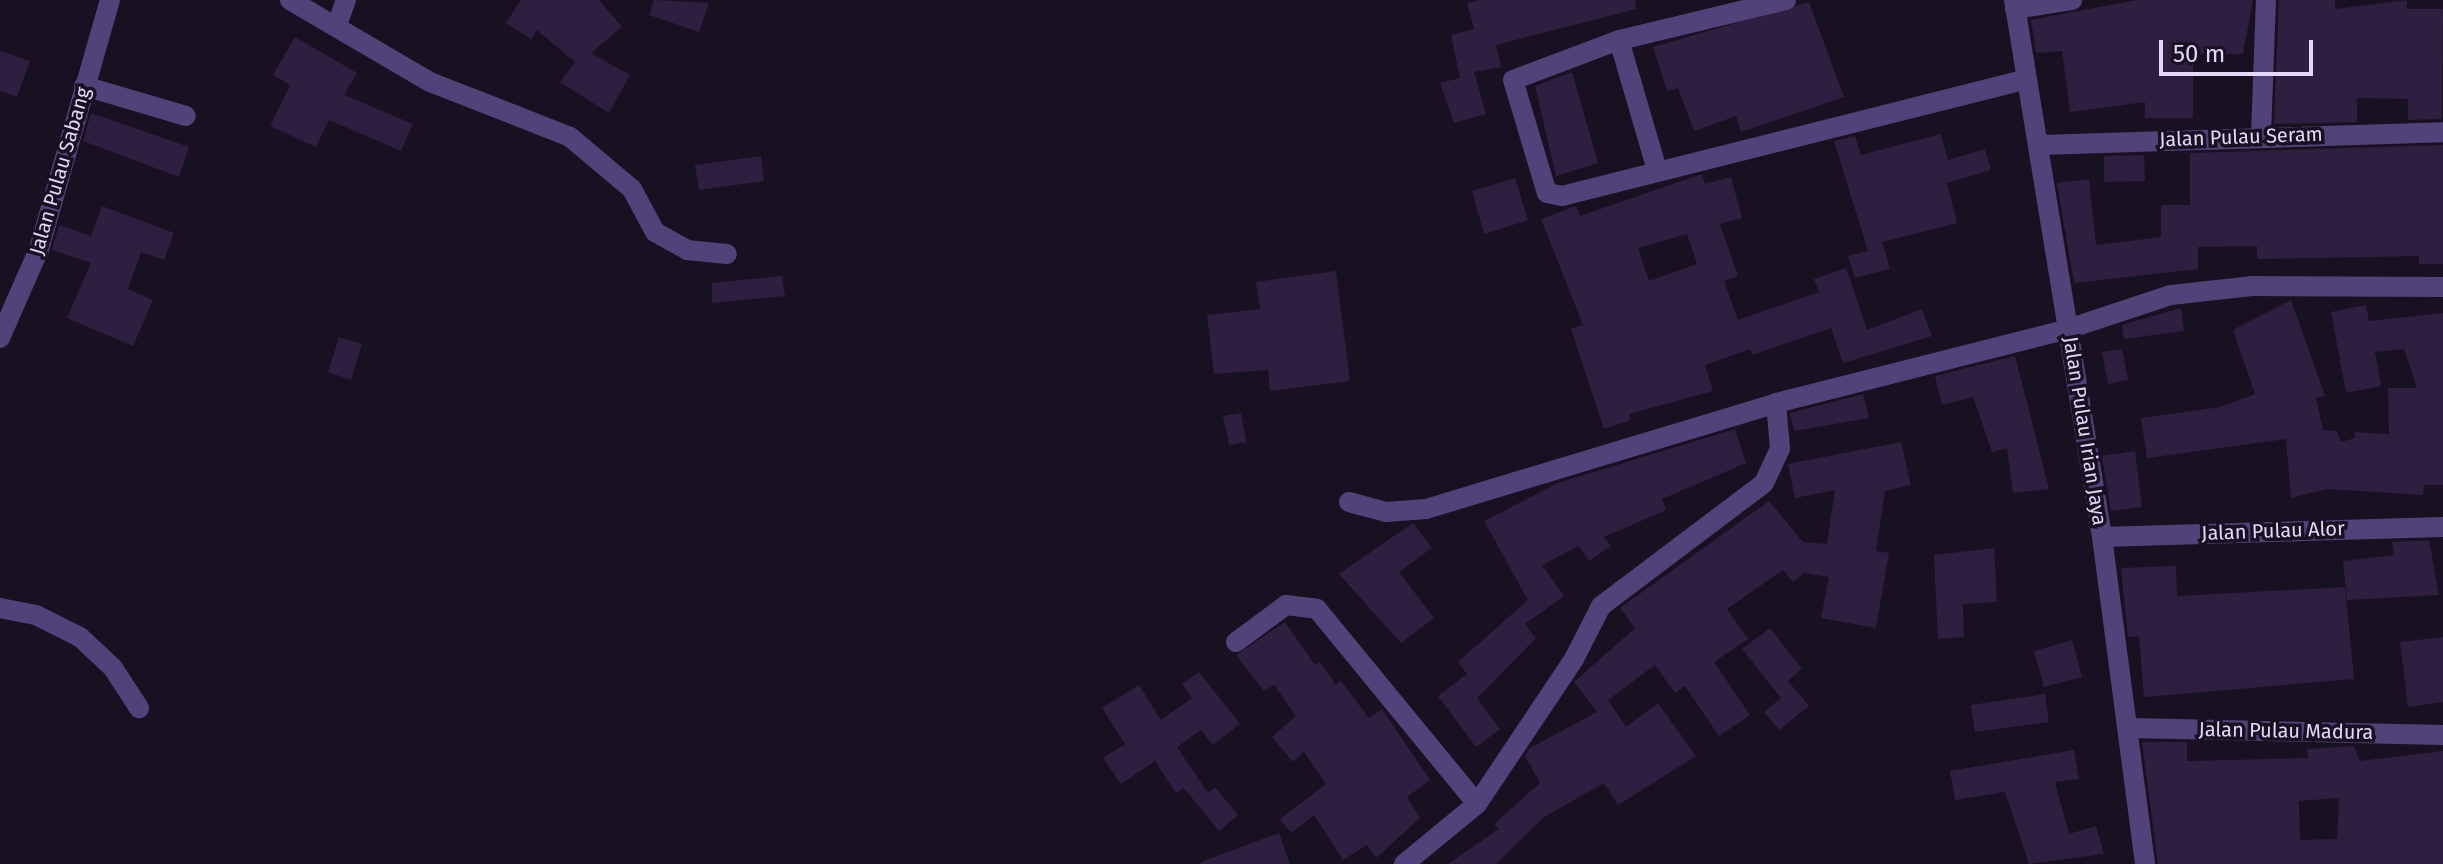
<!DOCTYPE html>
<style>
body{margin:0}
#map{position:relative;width:2443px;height:864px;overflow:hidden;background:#181121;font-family:"Fira Sans",sans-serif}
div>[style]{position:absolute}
.building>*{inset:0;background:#2e1f40}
.minor>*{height:20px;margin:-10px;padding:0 10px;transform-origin:10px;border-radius:10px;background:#52427a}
span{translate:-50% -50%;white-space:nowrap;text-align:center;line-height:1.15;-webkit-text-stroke:7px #181121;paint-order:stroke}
.street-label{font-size:20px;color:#e4d7fa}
.scale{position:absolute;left:2159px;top:40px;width:154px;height:36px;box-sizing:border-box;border:4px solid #e4d7fa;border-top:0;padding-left:10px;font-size:24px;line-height:28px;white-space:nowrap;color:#e4d7fa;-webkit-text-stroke:6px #181121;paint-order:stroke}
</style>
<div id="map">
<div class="building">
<i style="clip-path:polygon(521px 0,599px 0,622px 27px,591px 53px,630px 75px,609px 113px,560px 82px,575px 62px,537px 30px,531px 39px,506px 23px)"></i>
<i style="clip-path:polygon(654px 0,709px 3px,699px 32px,649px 15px)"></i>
<i style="clip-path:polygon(1480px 0,1635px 0,1636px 9px,1496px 45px,1501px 67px,1474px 72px,1486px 114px,1454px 123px,1440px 83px,1460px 78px,1451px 35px,1474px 29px,1467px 3px)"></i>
<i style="clip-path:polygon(2137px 0,2253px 0,2243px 54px,2193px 54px,2193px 118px,2145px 118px,2145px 102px,2070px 112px,2062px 51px,2036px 53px,2031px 20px)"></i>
<i style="clip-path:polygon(2279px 0,2335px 0,2335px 9px,2407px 0,2407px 9px,2443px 9px,2442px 119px,2408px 120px,2408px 99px,2357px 98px,2357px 122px,2274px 124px)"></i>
<i style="clip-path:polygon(1809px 2px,1844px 97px,1741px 132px,1736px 116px,1694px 131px,1678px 88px,1667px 91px,1653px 47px)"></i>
<i style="clip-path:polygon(295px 37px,357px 73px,344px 95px,413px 124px,401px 151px,329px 120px,316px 147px,270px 126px,290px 85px,273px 75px)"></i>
<i style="clip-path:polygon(0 51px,30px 61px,17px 97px,0 91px)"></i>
<i style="clip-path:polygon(1572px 72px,1598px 163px,1556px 176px,1535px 86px)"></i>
<i style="clip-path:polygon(91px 113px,189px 147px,179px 177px,83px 141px)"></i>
<i style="clip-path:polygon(1941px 134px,1948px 160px,1985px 149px,1991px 170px,1947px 183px,1957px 223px,1882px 242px,1890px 269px,1855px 278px,1848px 256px,1868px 251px,1834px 141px,1855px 136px,1861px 155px)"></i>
<i style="clip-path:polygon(2443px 145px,2443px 264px,2419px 264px,2419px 256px,2257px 259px,2257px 246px,2198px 247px,2198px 269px,2074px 283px,2057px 183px,2089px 179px,2096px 245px,2161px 237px,2161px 205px,2190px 205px,2190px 153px)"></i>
<i style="clip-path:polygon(2144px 155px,2145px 181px,2104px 182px,2104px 156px)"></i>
<i style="clip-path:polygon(761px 156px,764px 181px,699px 190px,695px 165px)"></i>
<i style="clip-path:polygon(evenodd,1702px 174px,1705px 184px,1731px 177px,1742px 218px,1720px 224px,1738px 276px,1724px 281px,1738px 320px,1819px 292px,1814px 279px,1846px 268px,1867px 330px,1922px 309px,1932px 336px,1843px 363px,1831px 328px,1752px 355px,1750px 349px,1705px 365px,1713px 391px,1629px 414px,1631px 420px,1604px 429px,1571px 329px,1583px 325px,1541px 219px,1576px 206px,1580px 216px,1702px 174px,1687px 234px,1697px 264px,1649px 281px,1638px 248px,1687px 234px)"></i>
<i style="clip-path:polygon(1515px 178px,1528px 220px,1484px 234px,1472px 191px)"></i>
<i style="clip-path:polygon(102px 206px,174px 233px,164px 260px,141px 252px,128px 289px,153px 300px,133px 346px,67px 318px,91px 263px,52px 250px,59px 225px,91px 236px)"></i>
<i style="clip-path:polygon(1336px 271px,1350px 381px,1270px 391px,1268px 370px,1214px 374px,1207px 315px,1260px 309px,1256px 282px)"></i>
<i style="clip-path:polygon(782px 276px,785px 296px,712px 303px,712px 283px)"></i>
<i style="clip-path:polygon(2291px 300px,2325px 396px,2316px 398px,2323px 430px,2337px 431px,2341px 442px,2355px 438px,2354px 432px,2389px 434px,2388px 388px,2417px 388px,2404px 349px,2375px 352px,2381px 386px,2346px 393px,2331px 312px,2366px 305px,2369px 321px,2443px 313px,2443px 485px,2424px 485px,2423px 495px,2327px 489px,2291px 498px,2286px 439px,2147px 458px,2141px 418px,2221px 407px,2255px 394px,2233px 330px)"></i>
<i style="clip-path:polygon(2181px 308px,2184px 331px,2124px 339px,2122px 325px)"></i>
<i style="clip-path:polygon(339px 337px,362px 344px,351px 380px,328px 372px)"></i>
<i style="clip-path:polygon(2122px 349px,2128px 380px,2108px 384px,2102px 352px)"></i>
<i style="clip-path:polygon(2015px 356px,2049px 489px,2013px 493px,2007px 448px,1992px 452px,1973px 397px,1942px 405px,1935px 376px)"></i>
<i style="clip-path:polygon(1863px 394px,1869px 418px,1794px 431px,1790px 413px)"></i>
<i style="clip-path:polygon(1241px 413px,1246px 442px,1229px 445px,1223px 416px)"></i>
<i style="clip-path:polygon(1735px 429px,1746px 463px,1662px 499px,1666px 510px,1604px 537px,1611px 546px,1589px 561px,1579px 546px,1542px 565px,1564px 596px,1525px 624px,1536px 638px,1477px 698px,1500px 729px,1476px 747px,1438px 696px,1467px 674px,1458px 662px,1528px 600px,1484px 521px,1558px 483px)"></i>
<i style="clip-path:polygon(1901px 442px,1911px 485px,1885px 491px,1876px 551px,1889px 553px,1876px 628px,1821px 618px,1829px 577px,1804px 573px,1793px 582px,1783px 570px,1727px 609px,1748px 639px,1714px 662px,1750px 715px,1719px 736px,1685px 686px,1675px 693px,1655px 665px,1608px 700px,1626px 727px,1658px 703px,1696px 756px,1618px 805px,1604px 783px,1544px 817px,1496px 864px,1448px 864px,1499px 829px,1494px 824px,1540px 783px,1525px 756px,1530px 748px,1597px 712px,1574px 682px,1635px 628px,1620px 608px,1769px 501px,1803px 542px,1827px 544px,1835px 490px,1795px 498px,1788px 464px)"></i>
<i style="clip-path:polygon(2135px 451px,2142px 507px,2111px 511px,2102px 456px)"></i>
<i style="clip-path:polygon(1413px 523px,1432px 548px,1399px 572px,1434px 618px,1401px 643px,1339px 574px)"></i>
<i style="clip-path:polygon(2429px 540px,2439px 595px,2347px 600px,2343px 561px,2394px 555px,2392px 542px)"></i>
<i style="clip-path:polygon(1994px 548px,1997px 602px,1963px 604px,1964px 637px,1938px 639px,1934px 555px)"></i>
<i style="clip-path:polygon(2176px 566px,2177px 596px,2345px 587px,2354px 679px,2144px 697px,2139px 636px,2128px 637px,2121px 568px)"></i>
<i style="clip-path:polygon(1285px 622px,1315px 665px,1320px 662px,1336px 685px,1341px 681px,1369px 718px,1382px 709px,1430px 780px,1407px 797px,1420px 818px,1376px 858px,1367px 845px,1343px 860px,1314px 815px,1291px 833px,1280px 819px,1326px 784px,1304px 752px,1293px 762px,1272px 737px,1296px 716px,1274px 685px,1264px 691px,1236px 655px)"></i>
<i style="clip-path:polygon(1770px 628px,1802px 669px,1788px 681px,1809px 706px,1779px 730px,1764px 712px,1781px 698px,1742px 649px)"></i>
<i style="clip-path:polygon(2443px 637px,2443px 702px,2408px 707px,2400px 642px)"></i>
<i style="clip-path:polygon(2072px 640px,2082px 677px,2044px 687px,2034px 651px)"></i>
<i style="clip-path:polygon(1199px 672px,1240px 724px,1213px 745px,1201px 730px,1177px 747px,1208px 793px,1215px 787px,1238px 815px,1219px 831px,1184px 788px,1176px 793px,1155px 761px,1121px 784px,1103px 758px,1125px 744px,1102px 708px,1139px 685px,1161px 720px,1192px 698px,1182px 684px)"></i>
<i style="clip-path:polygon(2045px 694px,2049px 722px,1975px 732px,1971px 705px)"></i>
<i style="clip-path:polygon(evenodd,2142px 742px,2187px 742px,2187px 761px,2308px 758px,2307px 749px,2354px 746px,2360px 761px,2443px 751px,2443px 864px,2158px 864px,2142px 742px,2339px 798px,2337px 839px,2300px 840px,2299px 801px,2339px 798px)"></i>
<i style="clip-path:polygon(2074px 750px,2079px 779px,2055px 782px,2069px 834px,2096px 826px,2104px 854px,2029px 864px,2005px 792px,1955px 800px,1950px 771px)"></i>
<i style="clip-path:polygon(1279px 833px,1290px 864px,1201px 864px,1201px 862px)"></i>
</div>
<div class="minor">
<i style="left:290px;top:0;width:162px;rotate:30.4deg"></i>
<i style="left:430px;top:82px;width:150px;rotate:21.4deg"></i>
<i style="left:570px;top:137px;width:81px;rotate:40deg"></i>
<i style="left:632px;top:189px;width:49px;rotate:61.9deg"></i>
<i style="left:655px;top:232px;width:37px;rotate:29deg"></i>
<i style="left:687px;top:250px;width:40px;rotate:5.7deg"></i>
<i style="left:1786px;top:0;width:172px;rotate:166.5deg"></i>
<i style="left:1619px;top:40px;width:113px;rotate:159.3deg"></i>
<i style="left:1513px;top:80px;width:118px;rotate:73.3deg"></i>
<i style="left:1547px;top:193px;width:15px;rotate:11deg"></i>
<i style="left:1562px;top:196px;width:479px;rotate:-14.1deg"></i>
<i style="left:2014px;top:0;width:544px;rotate:80.69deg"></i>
<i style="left:2102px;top:537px;width:330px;rotate:82.5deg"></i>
<i style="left:2015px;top:9px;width:58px;rotate:-9deg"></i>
<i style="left:338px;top:22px;width:23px;rotate:-70deg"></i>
<i style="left:1619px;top:40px;width:135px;rotate:73.7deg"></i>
<i style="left:84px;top:86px;width:106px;rotate:16.4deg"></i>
<i style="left:2261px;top:135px;width:135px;rotate:-87.9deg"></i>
<i style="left:2040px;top:145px;width:403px;rotate:-1.8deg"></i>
<i style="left:0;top:338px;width:97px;rotate:-66.3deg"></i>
<i style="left:39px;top:249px;width:259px;rotate:-74.1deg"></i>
<i style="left:1349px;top:502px;width:38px;rotate:15deg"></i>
<i style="left:1386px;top:512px;width:40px;rotate:-4.3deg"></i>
<i style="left:1426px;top:509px;width:366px;rotate:-16.8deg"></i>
<i style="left:2102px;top:537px;width:341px;rotate:-1.7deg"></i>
<i style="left:0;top:608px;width:37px;rotate:11deg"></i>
<i style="left:36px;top:615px;width:49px;rotate:26.6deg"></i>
<i style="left:80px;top:637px;width:45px;rotate:43.2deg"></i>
<i style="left:113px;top:668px;width:48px;rotate:57deg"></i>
<i style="left:1236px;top:642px;width:62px;rotate:-36.5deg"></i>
<i style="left:1286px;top:605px;width:31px;rotate:7deg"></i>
<i style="left:1317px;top:609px;width:252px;rotate:50.6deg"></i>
<i style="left:2130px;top:728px;width:313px;rotate:1.3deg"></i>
<i style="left:1404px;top:864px;width:94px;rotate:-39.4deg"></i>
<i style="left:1477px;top:804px;width:174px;rotate:-56.2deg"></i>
<i style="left:1574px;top:659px;width:59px;rotate:-63deg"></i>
<i style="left:1601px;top:606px;width:204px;rotate:-37deg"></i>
<i style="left:1764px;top:483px;width:38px;rotate:-65deg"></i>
<i style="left:1780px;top:448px;width:45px;rotate:-95.1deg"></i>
<i style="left:1776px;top:403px;width:301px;rotate:-14.2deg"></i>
<i style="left:2068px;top:329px;width:108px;rotate:-18.3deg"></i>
<i style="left:2171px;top:295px;width:81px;rotate:-6.3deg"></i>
<i style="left:2252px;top:286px;width:191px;rotate:0.3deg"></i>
</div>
<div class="street-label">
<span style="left:2241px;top:137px;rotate:-2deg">Jalan Pulau Seram</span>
<span style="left:60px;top:171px;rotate:-74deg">Jalan Pulau Sabang</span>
<span style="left:2085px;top:431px;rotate:81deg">Jalan Pulau Irian Jaya</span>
<span style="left:2273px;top:531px;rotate:-2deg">Jalan Pulau Alor</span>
<span style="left:2286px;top:731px;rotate:1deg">Jalan Pulau Madura</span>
</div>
<div class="scale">50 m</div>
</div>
